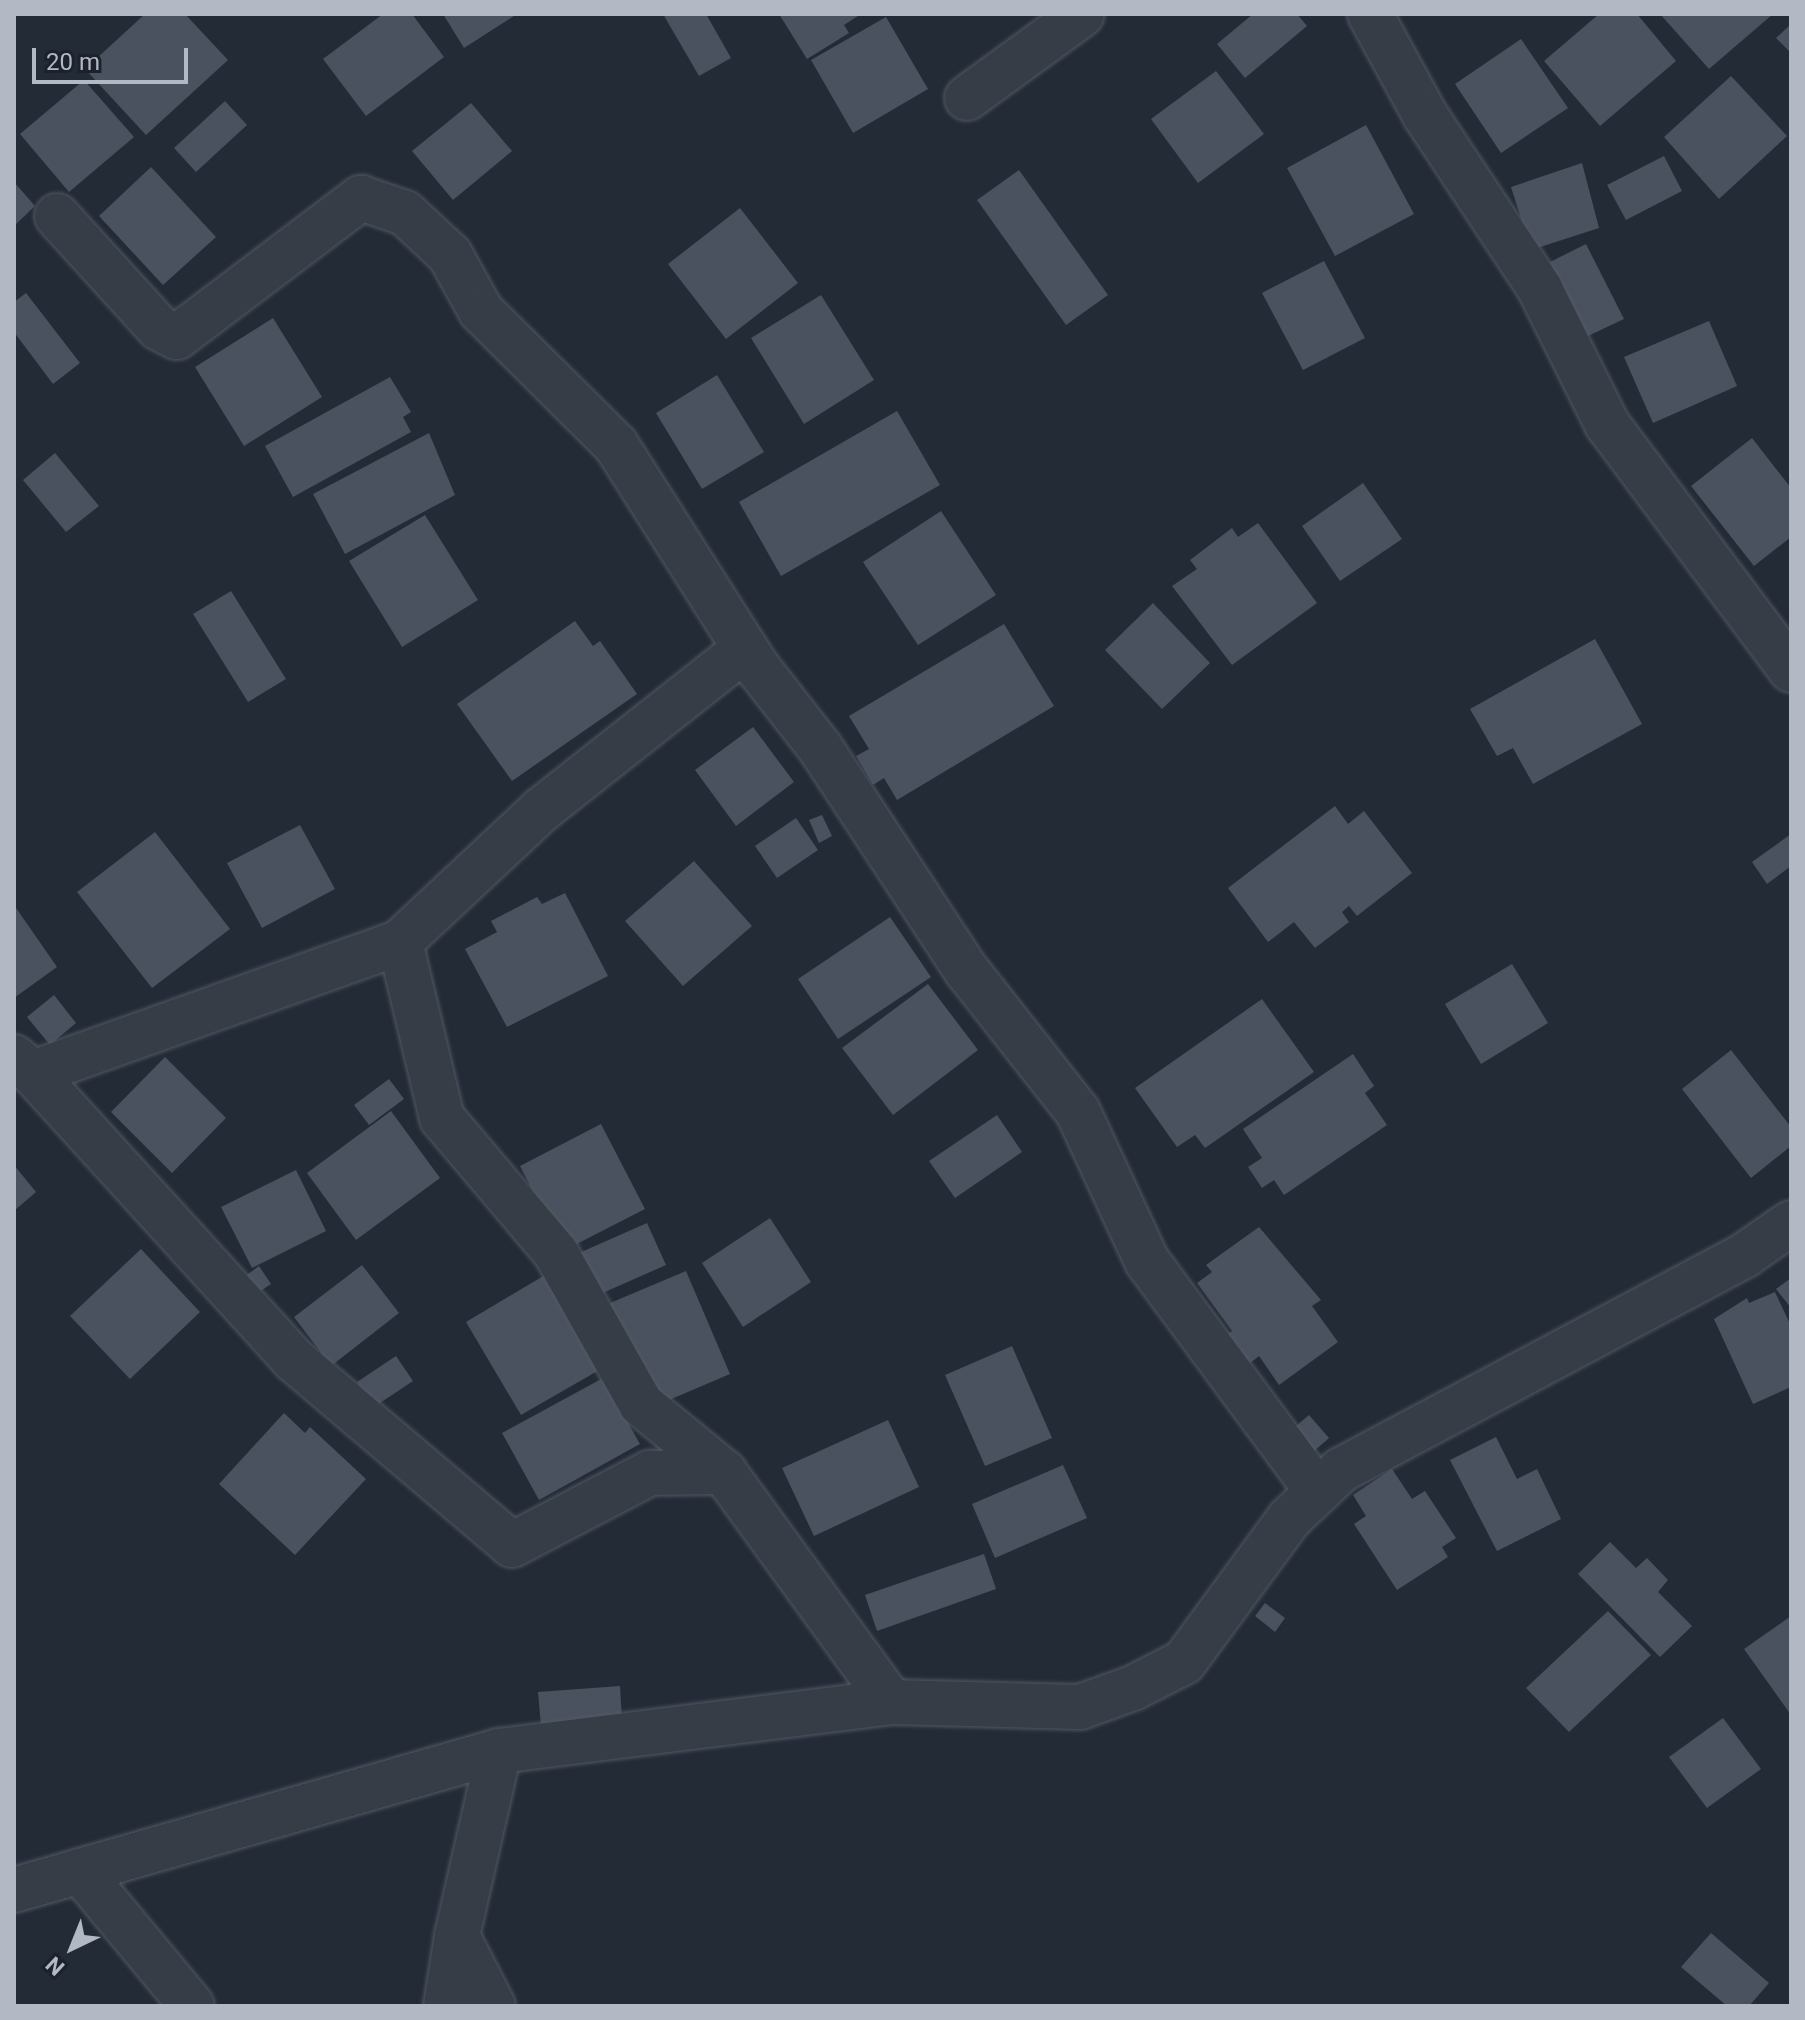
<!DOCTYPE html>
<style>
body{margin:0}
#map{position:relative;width:1805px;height:2020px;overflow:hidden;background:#232b37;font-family:Roboto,sans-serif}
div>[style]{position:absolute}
.building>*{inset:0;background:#4a5260}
.roads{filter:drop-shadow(0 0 2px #525862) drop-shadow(0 0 2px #525862)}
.street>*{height:44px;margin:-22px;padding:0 22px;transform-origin:22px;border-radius:22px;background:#373d47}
span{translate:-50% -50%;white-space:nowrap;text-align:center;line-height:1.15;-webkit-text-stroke:6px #1c222c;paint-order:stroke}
.frame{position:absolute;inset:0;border:16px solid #b2b8c4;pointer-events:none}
.north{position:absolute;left:32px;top:1908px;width:80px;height:80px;-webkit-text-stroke:6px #1c222c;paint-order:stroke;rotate:223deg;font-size:22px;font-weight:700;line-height:32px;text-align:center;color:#b2b8c4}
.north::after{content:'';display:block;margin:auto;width:28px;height:36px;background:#b2b8c4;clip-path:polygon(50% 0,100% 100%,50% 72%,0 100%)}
.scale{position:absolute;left:32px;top:48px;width:156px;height:36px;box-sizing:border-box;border:4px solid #b2b8c4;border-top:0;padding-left:10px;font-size:24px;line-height:28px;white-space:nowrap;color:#b2b8c4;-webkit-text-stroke:6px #1c222c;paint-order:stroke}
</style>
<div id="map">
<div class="building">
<i style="clip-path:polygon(145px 14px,185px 14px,228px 60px,146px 135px,85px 69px)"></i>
<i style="clip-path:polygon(383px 14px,412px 14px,444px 57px,366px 116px,323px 59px)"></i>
<i style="clip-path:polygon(443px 14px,517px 14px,464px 48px)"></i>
<i style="clip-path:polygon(663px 14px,706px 14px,731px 58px,699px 76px)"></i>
<i style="clip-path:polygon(779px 14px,861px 14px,844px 25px,849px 33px,807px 59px)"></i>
<i style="clip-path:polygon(1253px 14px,1297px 14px,1307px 26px,1245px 78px,1217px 44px)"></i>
<i style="clip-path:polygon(1599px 14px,1637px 14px,1676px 61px,1600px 126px,1544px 61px)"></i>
<i style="clip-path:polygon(1660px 14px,1773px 14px,1709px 69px)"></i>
<i style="clip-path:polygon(886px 17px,928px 89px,853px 133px,811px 60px)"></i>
<i style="clip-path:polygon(1791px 24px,1791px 53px,1776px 38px)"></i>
<i style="clip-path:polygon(1521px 39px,1568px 108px,1501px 153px,1455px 84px)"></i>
<i style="clip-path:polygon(1216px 71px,1264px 134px,1198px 183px,1151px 119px)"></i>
<i style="clip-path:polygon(1731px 76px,1787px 136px,1719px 199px,1664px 137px)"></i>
<i style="clip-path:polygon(84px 80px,134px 137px,69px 192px,20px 134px)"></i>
<i style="clip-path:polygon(225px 101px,247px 125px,196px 172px,174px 148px)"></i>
<i style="clip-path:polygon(471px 103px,512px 151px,453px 200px,412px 151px)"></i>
<i style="clip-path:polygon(1366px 125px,1414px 214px,1335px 256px,1287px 168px)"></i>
<i style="clip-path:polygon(1664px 156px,1682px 191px,1626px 220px,1607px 185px)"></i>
<i style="clip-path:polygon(1582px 163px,1599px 228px,1531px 250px,1511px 187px)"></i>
<i style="clip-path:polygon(151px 167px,216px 237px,163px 285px,99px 216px)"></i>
<i style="clip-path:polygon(1019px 170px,1108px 295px,1066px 325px,977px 200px)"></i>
<i style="clip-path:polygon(14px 182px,35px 206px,14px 226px)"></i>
<i style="clip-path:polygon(740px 208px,798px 283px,726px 339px,668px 264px)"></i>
<i style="clip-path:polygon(1586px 244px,1624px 319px,1588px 336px,1550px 262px)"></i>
<i style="clip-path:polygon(1324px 261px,1365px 338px,1303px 370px,1262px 293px)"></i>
<i style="clip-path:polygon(26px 293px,80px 363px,53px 384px,14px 332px,14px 302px)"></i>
<i style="clip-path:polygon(821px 295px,874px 380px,804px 424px,751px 338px)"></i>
<i style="clip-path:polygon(273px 318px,322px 397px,244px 446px,195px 367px)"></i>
<i style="clip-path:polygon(1709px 321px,1737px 386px,1653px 423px,1624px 357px)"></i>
<i style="clip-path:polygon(717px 375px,764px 452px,702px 489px,656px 413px)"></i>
<i style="clip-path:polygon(390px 377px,411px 412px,403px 417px,411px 432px,293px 497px,265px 446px)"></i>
<i style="clip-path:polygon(897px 411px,940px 485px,781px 576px,739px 502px)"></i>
<i style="clip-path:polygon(429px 433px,455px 495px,345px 554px,313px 494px)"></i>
<i style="clip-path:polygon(1752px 438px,1791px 488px,1791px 537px,1754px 566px,1691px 486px)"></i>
<i style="clip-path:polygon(55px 453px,99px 506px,66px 532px,23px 480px)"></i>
<i style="clip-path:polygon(1363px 483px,1402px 539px,1340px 581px,1302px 526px)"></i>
<i style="clip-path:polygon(941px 511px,996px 595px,918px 645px,863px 562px)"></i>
<i style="clip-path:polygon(425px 515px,478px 600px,402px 647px,349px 561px)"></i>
<i style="clip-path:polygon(1258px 523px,1317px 603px,1232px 665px,1172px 586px,1197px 569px,1190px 560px,1232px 528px,1238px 537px)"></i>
<i style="clip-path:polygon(231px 591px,286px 679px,248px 702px,193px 614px)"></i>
<i style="clip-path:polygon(1153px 603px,1210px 663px,1162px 709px,1105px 650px)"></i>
<i style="clip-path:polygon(575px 621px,593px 646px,600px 641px,637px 694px,512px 781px,457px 704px)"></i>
<i style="clip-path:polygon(1004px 624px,1054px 706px,897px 800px,884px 778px,873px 785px,856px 756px,869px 749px,849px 716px)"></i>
<i style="clip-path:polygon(1595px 639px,1642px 724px,1533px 784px,1513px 748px,1497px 756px,1470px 709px)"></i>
<i style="clip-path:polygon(753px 727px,794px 782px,736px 826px,695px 770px)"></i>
<i style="clip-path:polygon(1335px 806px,1348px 824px,1364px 811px,1412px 873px,1357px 916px,1349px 906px,1342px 912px,1349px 922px,1315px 948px,1294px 922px,1268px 942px,1228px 888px)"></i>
<i style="clip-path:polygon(822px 815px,832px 836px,819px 843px,809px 820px)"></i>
<i style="clip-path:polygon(796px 818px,818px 850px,777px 878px,755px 846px)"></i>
<i style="clip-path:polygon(300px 825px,335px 889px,262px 928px,227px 863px)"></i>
<i style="clip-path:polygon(155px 832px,230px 929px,152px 988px,77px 892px)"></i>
<i style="clip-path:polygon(1791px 834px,1791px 866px,1767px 884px,1752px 862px)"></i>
<i style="clip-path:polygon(694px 861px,752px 926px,683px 986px,625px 921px)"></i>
<i style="clip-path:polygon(565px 893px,608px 976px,507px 1027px,465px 949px,497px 932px,491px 921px,537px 897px,542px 904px)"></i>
<i style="clip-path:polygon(14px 905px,57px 967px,14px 998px)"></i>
<i style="clip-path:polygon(890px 917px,931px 977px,838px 1039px,798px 979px)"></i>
<i style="clip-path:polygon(1512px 964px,1548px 1023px,1481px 1064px,1445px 1004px)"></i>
<i style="clip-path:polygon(928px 984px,978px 1050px,893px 1115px,842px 1048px)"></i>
<i style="clip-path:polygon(54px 995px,76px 1023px,50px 1045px,27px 1017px)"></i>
<i style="clip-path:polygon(1262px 999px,1314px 1072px,1205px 1148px,1195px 1135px,1177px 1147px,1135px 1088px)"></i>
<i style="clip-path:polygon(1731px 1050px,1791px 1127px,1791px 1146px,1751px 1178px,1682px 1089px)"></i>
<i style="clip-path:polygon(1353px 1054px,1374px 1086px,1365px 1093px,1387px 1125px,1284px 1195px,1274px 1180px,1262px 1188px,1248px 1167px,1262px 1158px,1243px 1129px)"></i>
<i style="clip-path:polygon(165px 1057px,226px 1118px,172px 1173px,111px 1112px)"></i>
<i style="clip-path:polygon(389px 1079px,404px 1099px,369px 1125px,354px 1105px)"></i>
<i style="clip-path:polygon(391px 1111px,440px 1178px,356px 1240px,307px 1173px)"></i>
<i style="clip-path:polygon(997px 1115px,1022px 1152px,955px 1198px,929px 1161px)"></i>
<i style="clip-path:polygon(601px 1124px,645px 1209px,563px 1251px,520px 1166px)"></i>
<i style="clip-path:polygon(14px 1165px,36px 1192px,14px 1211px)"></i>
<i style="clip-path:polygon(296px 1170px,326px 1231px,252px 1268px,221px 1207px)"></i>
<i style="clip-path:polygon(770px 1218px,811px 1282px,743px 1327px,702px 1263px)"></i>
<i style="clip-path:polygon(647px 1223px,666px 1265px,589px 1299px,570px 1257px)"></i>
<i style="clip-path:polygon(1259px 1227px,1321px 1300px,1312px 1306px,1338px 1342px,1279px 1385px,1259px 1356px,1243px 1369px,1221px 1339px,1232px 1331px,1197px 1283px,1212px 1272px,1206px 1265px)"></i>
<i style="clip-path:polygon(141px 1249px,200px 1312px,130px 1379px,70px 1316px)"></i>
<i style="clip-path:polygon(362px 1265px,399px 1313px,331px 1366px,294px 1317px)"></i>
<i style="clip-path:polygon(259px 1266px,271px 1284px,256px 1294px,244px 1277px)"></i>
<i style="clip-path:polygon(686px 1271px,730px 1374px,648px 1409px,603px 1306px)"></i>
<i style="clip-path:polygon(545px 1275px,601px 1369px,521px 1415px,466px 1322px)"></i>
<i style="clip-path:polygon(1791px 1278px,1791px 1308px,1776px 1289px)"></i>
<i style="clip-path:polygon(1775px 1292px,1791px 1326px,1791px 1387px,1753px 1404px,1714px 1319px,1747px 1298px,1749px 1303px)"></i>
<i style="clip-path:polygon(1012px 1346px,1052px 1438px,985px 1466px,945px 1375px)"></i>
<i style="clip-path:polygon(396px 1356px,413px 1381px,374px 1407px,357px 1382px)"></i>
<i style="clip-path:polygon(603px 1378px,640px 1444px,539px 1500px,502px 1433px)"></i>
<i style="clip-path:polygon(284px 1413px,305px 1433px,310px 1427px,366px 1479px,295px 1555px,219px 1484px)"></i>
<i style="clip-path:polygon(1309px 1415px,1329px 1438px,1304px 1460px,1283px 1437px)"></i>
<i style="clip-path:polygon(888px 1420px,919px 1487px,814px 1536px,782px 1468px)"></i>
<i style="clip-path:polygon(1496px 1437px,1517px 1479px,1537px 1469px,1561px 1519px,1497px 1551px,1450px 1460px)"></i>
<i style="clip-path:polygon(1063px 1465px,1087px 1518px,995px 1558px,972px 1504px)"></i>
<i style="clip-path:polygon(1392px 1469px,1412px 1499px,1425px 1491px,1456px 1538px,1442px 1547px,1448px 1557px,1397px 1590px,1354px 1524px,1366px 1516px,1353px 1495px)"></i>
<i style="clip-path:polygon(1610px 1542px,1636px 1568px,1647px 1558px,1668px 1580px,1658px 1592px,1692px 1626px,1660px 1657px,1578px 1574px)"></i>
<i style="clip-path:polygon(984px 1554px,996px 1589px,877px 1631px,865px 1595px)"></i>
<i style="clip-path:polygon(1265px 1603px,1285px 1618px,1275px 1632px,1255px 1616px)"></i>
<i style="clip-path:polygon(1608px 1611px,1651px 1655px,1569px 1732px,1526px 1688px)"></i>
<i style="clip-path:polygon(1791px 1616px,1791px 1715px,1744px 1649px)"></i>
<i style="clip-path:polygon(620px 1686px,622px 1720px,541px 1726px,538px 1692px)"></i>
<i style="clip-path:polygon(1723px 1718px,1761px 1769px,1707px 1808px,1669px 1757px)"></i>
<i style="clip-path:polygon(1711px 1933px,1769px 1983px,1749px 2006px,1727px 2006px,1681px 1967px)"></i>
</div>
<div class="roads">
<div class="street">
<i style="left:1370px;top:14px;width:115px;rotate:61.4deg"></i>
<i style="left:1425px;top:115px;width:209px;rotate:56.5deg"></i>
<i style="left:1540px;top:289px;width:151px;rotate:63.6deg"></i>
<i style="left:1607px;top:424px;width:307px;rotate:53.2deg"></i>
<i style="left:967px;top:98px;width:142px;rotate:-36.1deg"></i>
<i style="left:57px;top:216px;width:151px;rotate:47.7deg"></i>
<i style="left:159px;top:328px;width:20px;rotate:27deg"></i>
<i style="left:177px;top:337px;width:231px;rotate:-37.1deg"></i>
<i style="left:361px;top:198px;width:46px;rotate:18.8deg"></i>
<i style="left:405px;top:213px;width:62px;rotate:43deg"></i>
<i style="left:450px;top:255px;width:64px;rotate:61deg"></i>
<i style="left:481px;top:311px;width:190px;rotate:44.8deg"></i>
<i style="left:616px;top:445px;width:263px;rotate:57.6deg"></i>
<i style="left:757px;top:667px;width:104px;rotate:52deg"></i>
<i style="left:821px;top:749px;width:266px;rotate:56.7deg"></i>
<i style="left:967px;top:971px;width:179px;rotate:51.8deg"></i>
<i style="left:1078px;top:1112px;width:164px;rotate:65.2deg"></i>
<i style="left:1147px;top:1261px;width:287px;rotate:53.5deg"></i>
<i style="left:400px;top:942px;width:181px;rotate:76.6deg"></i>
<i style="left:442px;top:1118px;width:177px;rotate:49.8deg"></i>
<i style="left:556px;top:1253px;width:173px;rotate:60.6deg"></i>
<i style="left:641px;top:1404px;width:107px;rotate:39.3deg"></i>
<i style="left:724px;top:1472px;width:284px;rotate:54deg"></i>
<i style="left:14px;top:1057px;width:25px;rotate:40deg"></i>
<i style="left:33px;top:1073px;width:390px;rotate:-19.6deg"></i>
<i style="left:400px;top:942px;width:193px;rotate:-43.1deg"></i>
<i style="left:541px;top:810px;width:260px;rotate:-38.3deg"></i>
<i style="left:33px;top:1073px;width:387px;rotate:47.7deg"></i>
<i style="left:293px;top:1359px;width:287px;rotate:40.3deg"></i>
<i style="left:512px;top:1545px;width:156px;rotate:-27.6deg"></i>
<i style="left:650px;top:1473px;width:74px;rotate:-0.8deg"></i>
<i style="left:80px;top:1871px;width:175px;rotate:50.3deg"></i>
<i style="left:14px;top:1890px;width:505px;rotate:-15.99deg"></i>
<i style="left:446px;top:2006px;width:71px;rotate:-81.1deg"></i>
<i style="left:493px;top:2006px;width:79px;rotate:-117.2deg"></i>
<i style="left:457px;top:1936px;width:190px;rotate:-77.2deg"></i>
<i style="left:499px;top:1751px;width:395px;rotate:-7.1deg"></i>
<i style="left:891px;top:1702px;width:189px;rotate:1.5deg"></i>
<i style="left:1080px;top:1707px;width:56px;rotate:-19.7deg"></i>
<i style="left:1133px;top:1688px;width:57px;rotate:-27deg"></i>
<i style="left:1184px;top:1662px;width:177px;rotate:-53.7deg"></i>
<i style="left:1289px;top:1519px;width:71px;rotate:-43.3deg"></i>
<i style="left:1341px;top:1470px;width:458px;rotate:-28deg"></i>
<i style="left:1745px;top:1255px;width:56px;rotate:-34.8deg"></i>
</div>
</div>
<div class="frame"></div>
<div class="north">N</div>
<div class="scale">20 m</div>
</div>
